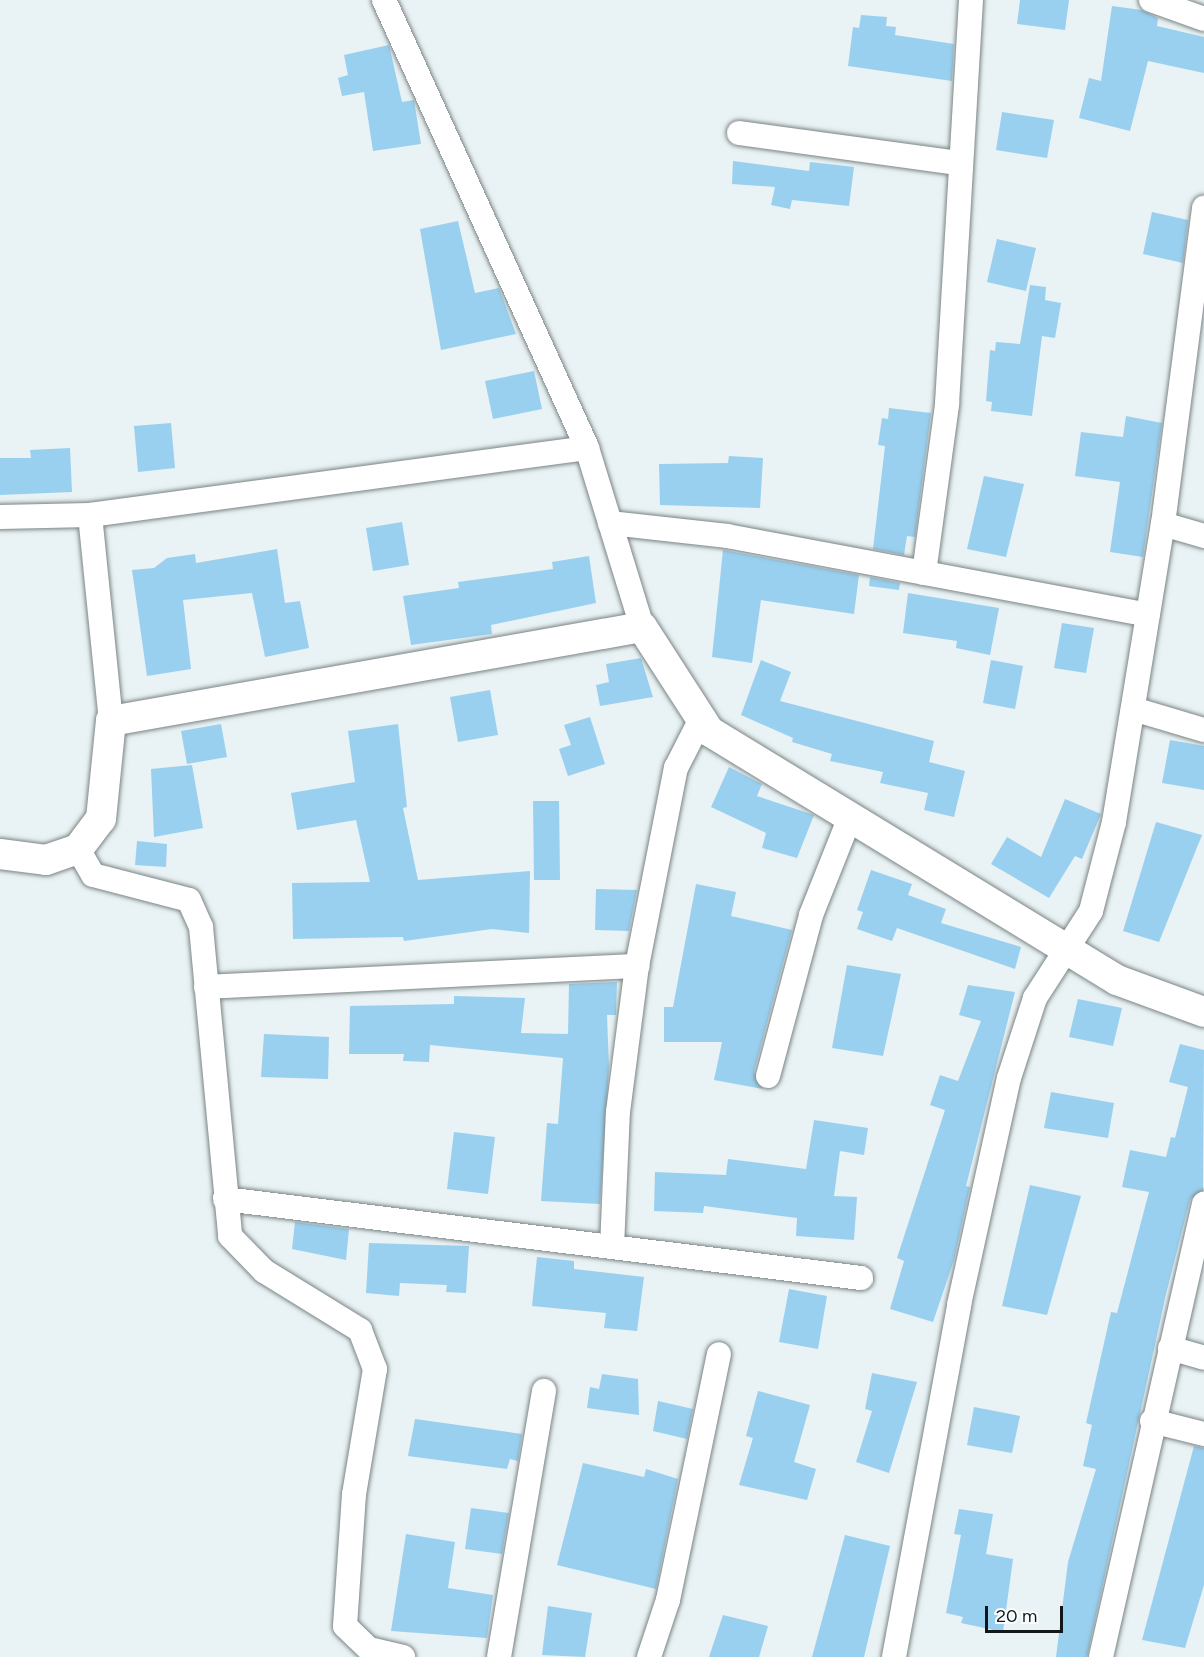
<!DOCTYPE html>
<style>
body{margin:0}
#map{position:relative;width:1204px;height:1657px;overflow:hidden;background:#e9f2f4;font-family:Figtree,sans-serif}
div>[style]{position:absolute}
.building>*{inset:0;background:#9ad0ef}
.roads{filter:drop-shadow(0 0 2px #7b8485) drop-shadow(0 0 2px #7b8485)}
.minor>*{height:24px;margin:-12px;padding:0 12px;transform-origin:12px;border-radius:12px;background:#fff}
.tertiary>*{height:30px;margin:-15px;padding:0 15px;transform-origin:15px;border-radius:15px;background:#fff}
span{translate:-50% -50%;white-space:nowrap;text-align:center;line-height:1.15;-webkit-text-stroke:4.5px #fafeff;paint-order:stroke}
.scale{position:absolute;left:985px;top:1606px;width:78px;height:27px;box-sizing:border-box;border:3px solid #141718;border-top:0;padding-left:8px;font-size:18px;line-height:21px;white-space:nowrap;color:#141718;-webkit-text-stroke:4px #fafeff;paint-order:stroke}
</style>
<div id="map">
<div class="building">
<i style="clip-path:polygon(1020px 0,1069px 0,1065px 30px,1017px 24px)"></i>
<i style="clip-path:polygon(1112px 6px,1142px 10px,1158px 18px,1157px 26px,1204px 37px,1204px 73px,1148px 61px,1130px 131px,1079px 118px,1089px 78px,1101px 81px)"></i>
<i style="clip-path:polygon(861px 15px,887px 17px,886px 26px,896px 27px,895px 35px,954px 44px,952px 81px,848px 66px,853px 27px,859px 28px)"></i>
<i style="clip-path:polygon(389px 45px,402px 102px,414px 100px,421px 144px,373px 151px,364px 92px,342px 96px,338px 78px,348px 75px,344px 55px)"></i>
<i style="clip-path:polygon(1002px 112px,1054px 120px,1047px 158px,996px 150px)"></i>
<i style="clip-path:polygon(733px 161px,809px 171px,810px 162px,854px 167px,849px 206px,792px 200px,790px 209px,771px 205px,775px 187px,732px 184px)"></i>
<i style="clip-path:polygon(1152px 212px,1188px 220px,1183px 263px,1143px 254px)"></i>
<i style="clip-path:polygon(458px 221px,475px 293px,499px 288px,516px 334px,441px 350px,420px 229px)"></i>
<i style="clip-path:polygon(997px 239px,1036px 248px,1026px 291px,987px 282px)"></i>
<i style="clip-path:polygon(1030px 285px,1046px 287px,1045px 300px,1061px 303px,1055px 338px,1042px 336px,1032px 416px,991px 411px,992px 402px,986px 401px,990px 350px,995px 351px,996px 342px,1020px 344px)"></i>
<i style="clip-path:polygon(534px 371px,542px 409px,493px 419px,485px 381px)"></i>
<i style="clip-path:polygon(889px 408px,931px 413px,915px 537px,907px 536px,904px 555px,873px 549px,885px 446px,878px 445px,882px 418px,888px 419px)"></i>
<i style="clip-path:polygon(1126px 416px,1162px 423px,1143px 557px,1110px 552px,1120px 482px,1075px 476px,1081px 432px,1123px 437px)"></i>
<i style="clip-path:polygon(171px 423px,175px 468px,138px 472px,134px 426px)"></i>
<i style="clip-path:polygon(70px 448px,72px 492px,0 495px,0 458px,31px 458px,30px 450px)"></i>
<i style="clip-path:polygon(729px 456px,763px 458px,760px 508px,660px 505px,659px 464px,728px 463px)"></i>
<i style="clip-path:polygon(984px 476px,1024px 484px,1006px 557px,967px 549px)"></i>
<i style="clip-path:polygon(402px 522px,409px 565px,373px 571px,366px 528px)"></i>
<i style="clip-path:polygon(277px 549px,285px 603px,300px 601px,309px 648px,265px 657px,252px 593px,183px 600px,191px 669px,147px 676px,132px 570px,154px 568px,167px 558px,195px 554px,196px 563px)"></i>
<i style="clip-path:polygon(723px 550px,859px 575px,854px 614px,761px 600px,752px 663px,712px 657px)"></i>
<i style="clip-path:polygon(589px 556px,596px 603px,491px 625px,492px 634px,411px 645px,403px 596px,459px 588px,458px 582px,553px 569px,552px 562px)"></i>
<i style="clip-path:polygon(870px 577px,900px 583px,899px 590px,869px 586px)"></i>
<i style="clip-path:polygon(908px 593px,999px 608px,990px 655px,956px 648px,957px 641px,903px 633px)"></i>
<i style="clip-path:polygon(1062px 623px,1094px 628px,1086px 673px,1054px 668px)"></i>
<i style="clip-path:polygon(641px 658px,653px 697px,600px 706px,596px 685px,609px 682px,606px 664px)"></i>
<i style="clip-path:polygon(761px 660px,791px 672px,780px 701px,934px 741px,929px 762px,965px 771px,954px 817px,924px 810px,928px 793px,880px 783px,883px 772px,830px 761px,832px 754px,792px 742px,793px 738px,741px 715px)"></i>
<i style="clip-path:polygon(991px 660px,1023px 666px,1015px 709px,983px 703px)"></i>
<i style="clip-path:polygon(490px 690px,498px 735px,458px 742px,450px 697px)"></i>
<i style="clip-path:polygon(590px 717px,605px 764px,568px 776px,559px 749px,571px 745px,564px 725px)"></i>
<i style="clip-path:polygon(221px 724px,227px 757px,187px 764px,181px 731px)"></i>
<i style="clip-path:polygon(398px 724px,407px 807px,403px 808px,418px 880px,530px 871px,529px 933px,492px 929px,404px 941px,403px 937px,293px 939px,292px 883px,370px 882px,356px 820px,297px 830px,291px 793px,355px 782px,348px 731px)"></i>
<i style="clip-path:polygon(1170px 740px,1204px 746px,1204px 790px,1162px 783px)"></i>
<i style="clip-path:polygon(192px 765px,203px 828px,154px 837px,151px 769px)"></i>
<i style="clip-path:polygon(729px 767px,762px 784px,757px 796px,814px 815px,797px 858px,762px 848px,766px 833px,711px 807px)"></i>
<i style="clip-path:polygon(1065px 799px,1101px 814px,1082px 859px,1075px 856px,1049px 898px,991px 864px,1007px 837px,1041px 857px)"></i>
<i style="clip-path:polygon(533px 801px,559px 801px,560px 880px,534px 880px)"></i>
<i style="clip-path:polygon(1156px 822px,1202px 835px,1159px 942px,1123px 931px)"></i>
<i style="clip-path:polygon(137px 841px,167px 844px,166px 867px,135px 865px)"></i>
<i style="clip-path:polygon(871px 870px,912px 884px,908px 895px,946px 909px,941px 923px,1021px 947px,1015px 969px,897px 928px,892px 941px,857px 929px,863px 912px,857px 910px)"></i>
<i style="clip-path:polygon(696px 884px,736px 892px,731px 916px,792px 930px,754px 1072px,763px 1089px,714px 1080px,722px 1042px,664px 1042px,664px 1007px,673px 1007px)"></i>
<i style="clip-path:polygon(596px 889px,637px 890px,629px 931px,595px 930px)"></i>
<i style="clip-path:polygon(847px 965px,901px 974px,883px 1056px,832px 1048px)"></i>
<i style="clip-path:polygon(617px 982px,616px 1015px,607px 1015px,609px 1067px,600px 1204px,541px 1201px,547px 1123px,558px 1124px,563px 1058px,430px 1045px,429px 1062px,403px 1061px,404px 1054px,349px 1054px,350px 1006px,454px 1004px,454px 996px,525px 998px,521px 1033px,568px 1034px,569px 984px)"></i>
<i style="clip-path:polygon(968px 985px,1015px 992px,966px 1186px,970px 1187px,954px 1260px,933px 1322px,890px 1309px,904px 1261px,897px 1258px,945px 1110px,930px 1105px,940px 1075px,958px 1081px,981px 1021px,959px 1015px)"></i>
<i style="clip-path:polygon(1078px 999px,1122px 1008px,1113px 1046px,1069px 1037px)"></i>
<i style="clip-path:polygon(264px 1034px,329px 1037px,328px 1079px,261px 1077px)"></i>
<i style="clip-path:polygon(1180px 1044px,1204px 1050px,1203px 1190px,1190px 1200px,1166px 1294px,1087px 1657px,1056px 1657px,1068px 1562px,1096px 1469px,1083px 1466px,1092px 1425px,1086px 1423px,1111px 1312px,1117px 1313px,1149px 1192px,1122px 1187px,1130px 1150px,1166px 1157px,1171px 1137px,1175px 1138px,1188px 1087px,1169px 1082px)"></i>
<i style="clip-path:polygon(1051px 1092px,1114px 1103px,1108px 1138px,1044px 1128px)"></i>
<i style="clip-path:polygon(814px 1120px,868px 1128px,864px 1155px,840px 1151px,834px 1196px,857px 1197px,854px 1240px,796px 1236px,797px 1218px,704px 1206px,703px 1213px,654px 1211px,655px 1172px,726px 1175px,728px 1159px,806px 1169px)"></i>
<i style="clip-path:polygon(454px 1132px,495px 1137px,488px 1194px,447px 1189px)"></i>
<i style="clip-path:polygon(1030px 1185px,1081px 1196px,1047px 1315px,1002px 1306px)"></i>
<i style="clip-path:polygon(295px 1222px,349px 1229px,346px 1260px,292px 1249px)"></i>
<i style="clip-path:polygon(369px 1243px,469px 1246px,466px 1293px,446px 1292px,447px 1285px,400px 1283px,399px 1296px,366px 1293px)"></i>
<i style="clip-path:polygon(537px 1257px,574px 1261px,574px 1269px,644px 1277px,637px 1331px,604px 1328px,606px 1313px,532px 1306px)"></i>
<i style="clip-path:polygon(789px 1289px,827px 1296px,818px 1349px,779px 1342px)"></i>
<i style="clip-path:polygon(872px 1373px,917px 1382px,889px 1473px,856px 1462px,872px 1411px,865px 1409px)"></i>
<i style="clip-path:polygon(602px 1374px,638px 1379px,639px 1415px,587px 1408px,590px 1387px,599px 1389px)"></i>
<i style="clip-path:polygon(758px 1391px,810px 1405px,794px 1462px,816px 1469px,807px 1500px,739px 1485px,753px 1438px,746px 1436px)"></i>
<i style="clip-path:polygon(658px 1401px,693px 1409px,687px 1439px,653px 1431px)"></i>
<i style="clip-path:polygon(974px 1407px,1020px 1416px,1012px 1453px,967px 1445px)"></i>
<i style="clip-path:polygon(415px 1419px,522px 1434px,518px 1461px,510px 1459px,507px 1469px,408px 1456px)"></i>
<i style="clip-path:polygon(1194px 1446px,1204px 1448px,1204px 1585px,1185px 1648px,1142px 1640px)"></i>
<i style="clip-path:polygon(583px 1463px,644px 1477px,646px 1469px,678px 1479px,656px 1589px,557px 1565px)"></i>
<i style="clip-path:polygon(471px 1508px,509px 1513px,502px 1554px,465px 1549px)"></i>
<i style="clip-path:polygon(959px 1509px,993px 1514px,986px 1554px,1013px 1559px,1003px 1632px,961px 1623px,963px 1617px,946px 1613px,961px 1535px,954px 1534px)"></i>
<i style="clip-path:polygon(406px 1534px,455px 1542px,448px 1588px,493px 1595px,487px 1638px,391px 1631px)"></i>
<i style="clip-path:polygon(845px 1535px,890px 1546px,864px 1657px,812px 1657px)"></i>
<i style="clip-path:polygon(548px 1606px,592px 1613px,585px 1657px,542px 1655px)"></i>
<i style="clip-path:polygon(723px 1615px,768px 1626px,759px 1657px,709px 1657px)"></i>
</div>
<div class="roads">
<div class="minor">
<i style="left:384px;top:0;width:492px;rotate:65.6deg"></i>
<i style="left:587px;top:448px;width:187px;rotate:72.9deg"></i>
<i style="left:1151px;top:0;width:56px;rotate:19.7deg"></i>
<i style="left:739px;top:133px;width:222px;rotate:7.8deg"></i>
<i style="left:90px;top:515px;width:207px;rotate:84.2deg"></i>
<i style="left:0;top:517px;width:90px;rotate:-1.3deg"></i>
<i style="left:90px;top:515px;width:501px;rotate:-7.68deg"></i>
<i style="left:610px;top:523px;width:118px;rotate:6.3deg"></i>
<i style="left:727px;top:536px;width:428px;rotate:10.6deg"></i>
<i style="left:1163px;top:524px;width:43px;rotate:16.3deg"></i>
<i style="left:924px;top:573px;width:171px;rotate:-82.2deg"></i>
<i style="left:947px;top:404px;width:405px;rotate:-86.6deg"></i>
<i style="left:1133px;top:709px;width:74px;rotate:16.5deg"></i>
<i style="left:78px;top:849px;width:30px;rotate:60deg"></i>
<i style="left:93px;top:875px;width:99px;rotate:14.6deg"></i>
<i style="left:189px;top:900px;width:30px;rotate:66deg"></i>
<i style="left:201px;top:927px;width:310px;rotate:84.6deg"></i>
<i style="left:230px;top:1236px;width:49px;rotate:45.8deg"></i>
<i style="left:264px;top:1271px;width:113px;rotate:31.6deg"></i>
<i style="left:360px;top:1330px;width:42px;rotate:69deg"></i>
<i style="left:375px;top:1369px;width:127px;rotate:99.5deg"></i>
<i style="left:354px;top:1494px;width:132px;rotate:93.9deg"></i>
<i style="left:345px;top:1626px;width:33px;rotate:44deg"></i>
<i style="left:369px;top:1649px;width:35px;rotate:13deg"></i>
<i style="left:206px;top:987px;width:432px;rotate:-2.8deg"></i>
<i style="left:768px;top:1076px;width:167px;rotate:-75deg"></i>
<i style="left:811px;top:915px;width:105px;rotate:-68.3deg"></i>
<i style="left:225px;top:1199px;width:641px;rotate:7.08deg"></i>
<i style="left:612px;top:1247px;width:135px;rotate:-87.5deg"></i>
<i style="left:618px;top:1112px;width:147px;rotate:-82.6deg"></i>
<i style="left:637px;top:966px;width:202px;rotate:-78.9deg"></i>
<i style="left:676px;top:768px;width:55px;rotate:-63deg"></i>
<i style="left:1170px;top:1348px;width:35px;rotate:16deg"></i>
<i style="left:1152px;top:1421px;width:54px;rotate:14deg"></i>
<i style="left:499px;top:1657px;width:270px;rotate:-80.4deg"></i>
<i style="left:649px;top:1657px;width:60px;rotate:-71.6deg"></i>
<i style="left:668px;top:1600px;width:251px;rotate:-78.3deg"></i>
<i style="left:894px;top:1657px;width:358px;rotate:-79.5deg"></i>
<i style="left:959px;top:1305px;width:232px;rotate:-77.6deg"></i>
<i style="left:1009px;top:1078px;width:84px;rotate:-72deg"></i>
<i style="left:1035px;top:998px;width:103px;rotate:-57.2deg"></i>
<i style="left:1091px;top:911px;width:92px;rotate:-75.5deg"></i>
<i style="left:1114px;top:822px;width:302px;rotate:-80.7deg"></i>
<i style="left:1163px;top:524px;width:319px;rotate:-82.6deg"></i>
<i style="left:1101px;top:1657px;width:465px;rotate:-77.2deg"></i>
</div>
<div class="tertiary">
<i style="left:0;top:854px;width:46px;rotate:7.4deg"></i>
<i style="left:46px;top:860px;width:34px;rotate:-19deg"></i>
<i style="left:78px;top:849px;width:38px;rotate:-53deg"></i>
<i style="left:101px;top:819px;width:99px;rotate:-84.2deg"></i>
<i style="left:111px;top:721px;width:539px;rotate:-10.04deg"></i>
<i style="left:642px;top:627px;width:124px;rotate:57.2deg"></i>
<i style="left:709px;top:731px;width:478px;rotate:31.4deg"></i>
<i style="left:1117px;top:980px;width:93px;rotate:20.2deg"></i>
</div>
</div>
<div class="scale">20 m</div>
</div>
